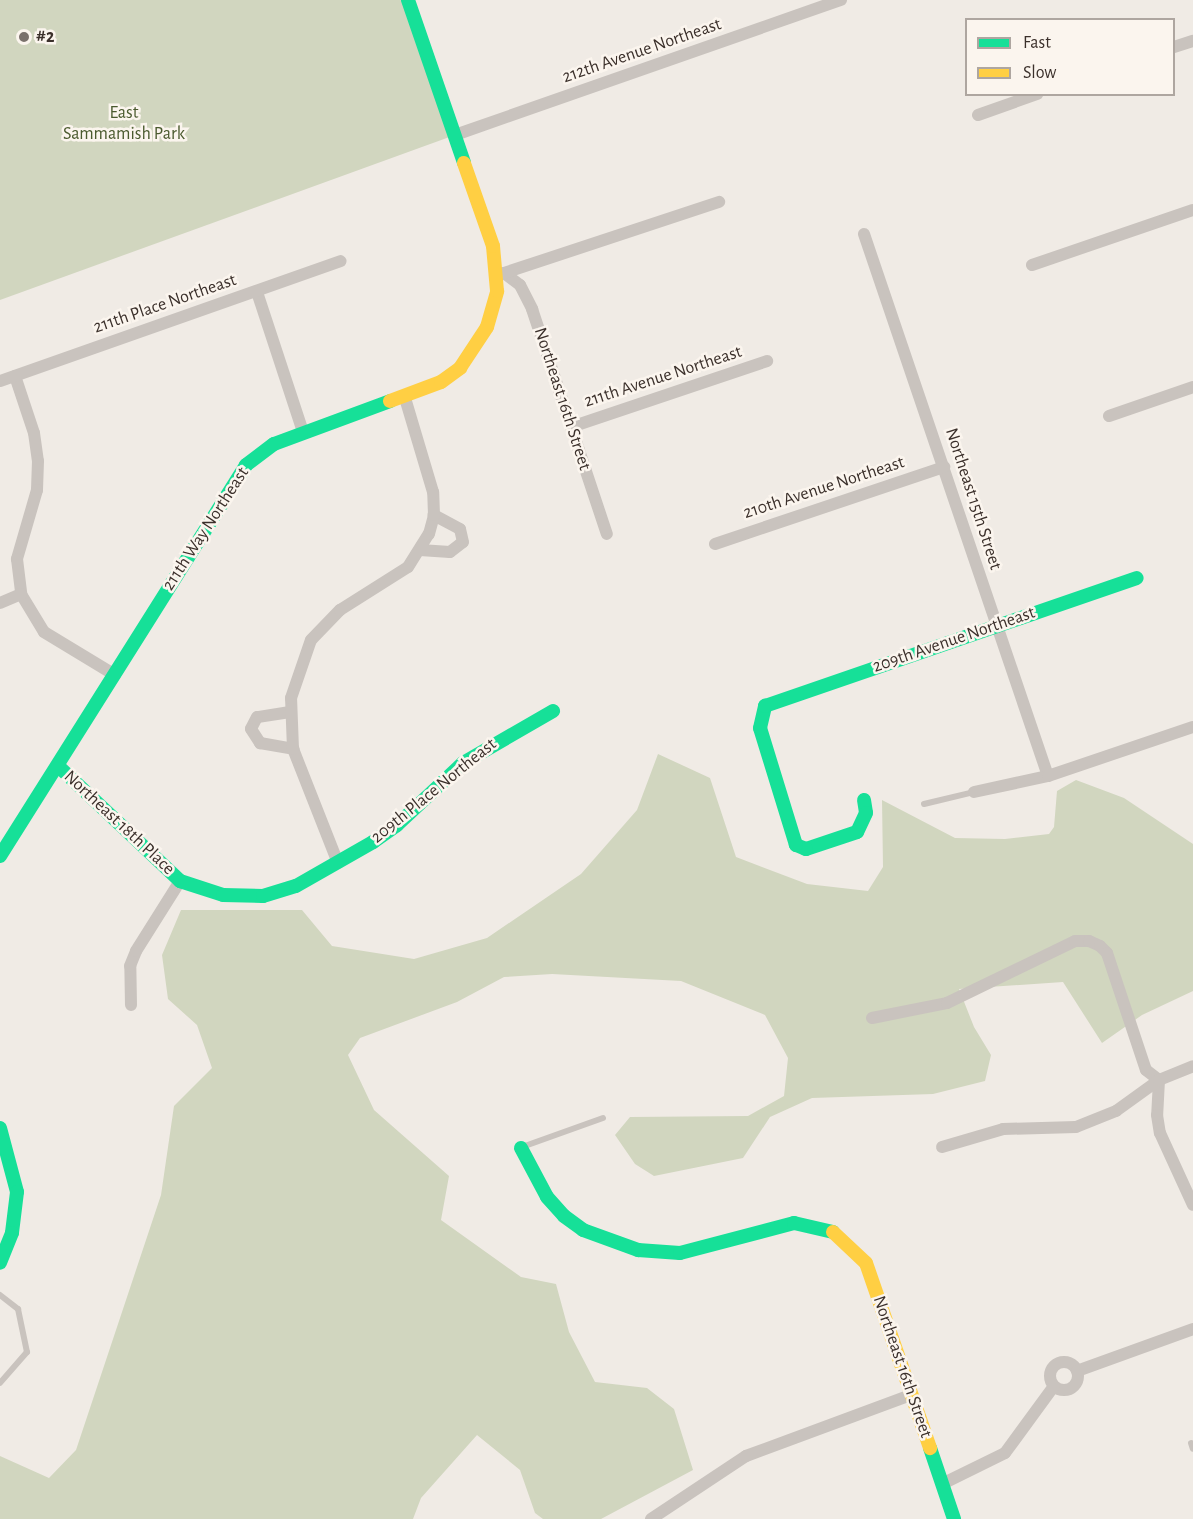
<!DOCTYPE html>
<style>
body{margin:0}
#map{position:relative;width:1193px;height:1519px;overflow:hidden;background:#f0ebe5;font-family:"Alegreya Sans",sans-serif}
div>[style]{position:absolute}
.green>*{inset:0;background:#d1d6bf}
.lane>*{height:6px;margin:-3px;padding:0 3px;transform-origin:3px;border-radius:3px;background:#c9c3be}
.street>*{height:12px;margin:-6px;padding:0 6px;transform-origin:6px;border-radius:6px;background:#c9c3be}
.street>.ring{margin:-6px;padding:0;box-sizing:content-box;background:none;border:12px solid #c9c3be;border-radius:50%}
.fast>*{height:14px;margin:-7px;padding:0 7px;transform-origin:7px;border-radius:7px;background:#16e098}
.slow>*{height:14px;margin:-7px;padding:0 7px;transform-origin:7px;border-radius:7px;background:#ffcf43}
.dots>*{width:16px;height:16px;translate:-50% -50%;box-sizing:border-box;border:3px solid #fbf5ee;border-radius:50%}
span{translate:-50% -50%;white-space:nowrap;text-align:center;line-height:1.15;-webkit-text-stroke:5px #fbf5ee;paint-order:stroke}
.poi-label{font-size:18px;color:#3b302b;font-weight:700}
.left{translate:0 -50%;text-align:left}
.street-label{font-size:18px;color:#3b302b}
.park-label{font-size:18px;color:#4a5a2e}
.legend{position:absolute;left:965px;top:18px;width:210px;height:78px;box-sizing:border-box;background:#fbf5ee;border:2px solid #aea6a0;margin:0;padding:8px 10px;list-style:none;font-size:18px;color:#3b302b}
.legend li{display:flex;align-items:center;gap:12px;height:30px}
.legend b{width:30px;border:2px solid #aea6a0}
</style>
<div id="map">
<div class="green">
<i style="clip-path:polygon(0 0,408px 0,455px 135px,0 300px)"></i>
<i style="clip-path:polygon(658px 754px,710px 778px,736px 857px,807px 884px,868px 891px,883px 867px,882px 800px,955px 838px,1005px 839px,1049px 834px,1054px 827px,1057px 791px,1076px 780px,1124px 798px,1193px 844px,1193px 991px,1142px 1015px,1102px 1043px,1063px 982px,959px 989px,974px 1027px,991px 1055px,985px 1081px,933px 1094px,812px 1098px,770px 1117px,743px 1158px,654px 1176px,635px 1164px,615px 1135px,630px 1117px,748px 1116px,784px 1096px,788px 1058px,765px 1015px,681px 981px,552px 974px,504px 977px,457px 1002px,360px 1038px,348px 1055px,374px 1110px,449px 1176px,441px 1220px,521px 1277px,556px 1284px,569px 1332px,595px 1382px,647px 1388px,674px 1409px,693px 1470px,601px 1519px,543px 1519px,535px 1513px,520px 1470px,477px 1435px,421px 1498px,413px 1519px,0 1519px,0 1456px,49px 1478px,76px 1450px,161px 1195px,174px 1106px,212px 1068px,197px 1025px,168px 999px,162px 955px,181px 910px,302px 910px,332px 946px,414px 959px,487px 938px,581px 874px,637px 810px)"></i>
</div>
<div class="lane">
<i style="left:924px;top:804px;width:51px;rotate:-13.5deg"></i>
<i style="left:522px;top:1147px;width:86px;rotate:-19.7deg"></i>
<i style="left:0;top:1295px;width:23px;rotate:38deg"></i>
<i style="left:18px;top:1309px;width:44px;rotate:78.2deg"></i>
<i style="left:27px;top:1352px;width:41px;rotate:131.1deg"></i>
<i style="left:1191px;top:1443px;width:6px;rotate:72deg"></i>
</div>
<div class="street">
<i style="left:1174px;top:47px;width:20px;rotate:-18deg"></i>
<i style="left:978px;top:115px;width:63px;rotate:-19.6deg"></i>
<i style="left:455px;top:135px;width:409px;rotate:-19.3deg"></i>
<i style="left:864px;top:234px;width:572px;rotate:71.25deg"></i>
<i style="left:1032px;top:265px;width:170px;rotate:-18.9deg"></i>
<i style="left:504px;top:273px;width:20px;rotate:37deg"></i>
<i style="left:520px;top:285px;width:27px;rotate:63deg"></i>
<i style="left:532px;top:309px;width:237px;rotate:71.6deg"></i>
<i style="left:498px;top:275px;width:233px;rotate:-18.3deg"></i>
<i style="left:257px;top:292px;width:147px;rotate:71.8deg"></i>
<i style="left:15px;top:376px;width:60px;rotate:71.6deg"></i>
<i style="left:34px;top:433px;width:28px;rotate:82deg"></i>
<i style="left:38px;top:461px;width:29px;rotate:92deg"></i>
<i style="left:37px;top:490px;width:72px;rotate:106.2deg"></i>
<i style="left:17px;top:559px;width:35px;rotate:83deg"></i>
<i style="left:21px;top:594px;width:44px;rotate:58.8deg"></i>
<i style="left:44px;top:632px;width:83px;rotate:31.2deg"></i>
<i style="left:0;top:381px;width:361px;rotate:-19.4deg"></i>
<i style="left:1109px;top:416px;width:89px;rotate:-19deg"></i>
<i style="left:571px;top:427px;width:207px;rotate:-18.6deg"></i>
<i style="left:715px;top:544px;width:242px;rotate:-18.6deg"></i>
<i style="left:420px;top:550px;width:30px;rotate:4deg"></i>
<i style="left:450px;top:552px;width:16px;rotate:-38deg"></i>
<i style="left:463px;top:542px;width:13px;rotate:-103deg"></i>
<i style="left:460px;top:529px;width:30px;rotate:-152deg"></i>
<i style="left:0;top:603px;width:23px;rotate:-23deg"></i>
<i style="left:290px;top:712px;width:33px;rotate:171deg"></i>
<i style="left:257px;top:717px;width:13px;rotate:117deg"></i>
<i style="left:251px;top:729px;width:17px;rotate:57deg"></i>
<i style="left:260px;top:743px;width:34px;rotate:10deg"></i>
<i style="left:974px;top:792px;width:76px;rotate:-12.2deg"></i>
<i style="left:1048px;top:776px;width:153px;rotate:-18.7deg"></i>
<i style="left:338px;top:863px;width:123px;rotate:-111.5deg"></i>
<i style="left:293px;top:749px;width:51px;rotate:-92.2deg"></i>
<i style="left:291px;top:698px;width:61px;rotate:-71deg"></i>
<i style="left:311px;top:640px;width:42px;rotate:-46deg"></i>
<i style="left:340px;top:610px;width:80px;rotate:-32.3deg"></i>
<i style="left:408px;top:567px;width:39px;rotate:-58deg"></i>
<i style="left:429px;top:534px;width:20px;rotate:-75deg"></i>
<i style="left:434px;top:515px;width:23px;rotate:-92deg"></i>
<i style="left:433px;top:492px;width:98px;rotate:-106.6deg"></i>
<i style="left:131px;top:1005px;width:39px;rotate:-91deg"></i>
<i style="left:130px;top:966px;width:16px;rotate:-68deg"></i>
<i style="left:136px;top:951px;width:83px;rotate:-57.8deg"></i>
<i style="left:872px;top:1018px;width:76px;rotate:-11.3deg"></i>
<i style="left:947px;top:1003px;width:142px;rotate:-25.8deg"></i>
<i style="left:1075px;top:941px;width:14px"></i>
<i style="left:1089px;top:941px;width:12px;rotate:24deg"></i>
<i style="left:1100px;top:946px;width:10px;rotate:45deg"></i>
<i style="left:1107px;top:953px;width:123px;rotate:71.6deg"></i>
<i style="left:1146px;top:1070px;width:16px;rotate:38deg"></i>
<i style="left:1159px;top:1080px;width:35px;rotate:93deg"></i>
<i style="left:1157px;top:1115px;width:18px;rotate:81deg"></i>
<i style="left:1160px;top:1133px;width:79px;rotate:65.4deg"></i>
<i style="left:942px;top:1147px;width:64px;rotate:-16.4deg"></i>
<i style="left:1003px;top:1129px;width:73px;rotate:-1.6deg"></i>
<i style="left:1076px;top:1127px;width:43px;rotate:-21.8deg"></i>
<i style="left:1116px;top:1111px;width:53px;rotate:-35.8deg"></i>
<i style="left:1159px;top:1080px;width:37px;rotate:-22deg"></i>
<i class="ring" style="left:1050px;top:1362px;width:16px;height:16px"></i>
<i style="left:1077px;top:1371px;width:123px;rotate:-19.9deg"></i>
<i style="left:942px;top:1484px;width:70px;rotate:-26.2deg"></i>
<i style="left:1005px;top:1453px;width:83px;rotate:-53.8deg"></i>
<i style="left:651px;top:1519px;width:114px;rotate:-33.6deg"></i>
<i style="left:746px;top:1456px;width:176px;rotate:-20.3deg"></i>
</div>
<div class="fast">
<i style="left:408px;top:0;width:172px;rotate:71deg"></i>
<i style="left:58px;top:766px;width:168px;rotate:43.3deg"></i>
<i style="left:180px;top:881px;width:45px;rotate:18deg"></i>
<i style="left:223px;top:895px;width:40px;rotate:1.4deg"></i>
<i style="left:263px;top:896px;width:34px;rotate:-17deg"></i>
<i style="left:296px;top:886px;width:89px;rotate:-29.7deg"></i>
<i style="left:373px;top:842px;width:29px;rotate:-35deg"></i>
<i style="left:397px;top:825px;width:91px;rotate:-43.2deg"></i>
<i style="left:463px;top:763px;width:104px;rotate:-30deg"></i>
<i style="left:864px;top:800px;width:13px;rotate:81deg"></i>
<i style="left:866px;top:813px;width:21px;rotate:115deg"></i>
<i style="left:857px;top:832px;width:54px;rotate:161.6deg"></i>
<i style="left:806px;top:849px;width:11px;rotate:-158deg"></i>
<i style="left:796px;top:845px;width:122px;rotate:-107.1deg"></i>
<i style="left:760px;top:728px;width:23px;rotate:-77deg"></i>
<i style="left:765px;top:706px;width:393px;rotate:-19deg"></i>
<i style="left:0;top:856px;width:462px;rotate:-57.8deg"></i>
<i style="left:246px;top:465px;width:35px;rotate:-37deg"></i>
<i style="left:274px;top:444px;width:124px;rotate:-20.3deg"></i>
<i style="left:0;top:1128px;width:66px;rotate:75.1deg"></i>
<i style="left:17px;top:1192px;width:41px;rotate:97deg"></i>
<i style="left:12px;top:1233px;width:32px;rotate:112deg"></i>
<i style="left:521px;top:1148px;width:55px;rotate:62deg"></i>
<i style="left:547px;top:1197px;width:25px;rotate:48deg"></i>
<i style="left:564px;top:1216px;width:24px;rotate:36deg"></i>
<i style="left:583px;top:1230px;width:59px;rotate:20deg"></i>
<i style="left:638px;top:1250px;width:42px;rotate:4.1deg"></i>
<i style="left:680px;top:1253px;width:118px;rotate:-14.7deg"></i>
<i style="left:794px;top:1223px;width:40px;rotate:13deg"></i>
<i style="left:930px;top:1448px;width:75px;rotate:71.3deg"></i>
</div>
<div class="slow">
<i style="left:390px;top:401px;width:54px;rotate:-20.4deg"></i>
<i style="left:441px;top:382px;width:24px;rotate:-36deg"></i>
<i style="left:460px;top:368px;width:49px;rotate:-56.6deg"></i>
<i style="left:487px;top:327px;width:37px;rotate:-74deg"></i>
<i style="left:497px;top:291px;width:45px;rotate:-95.1deg"></i>
<i style="left:493px;top:246px;width:88px;rotate:-109.3deg"></i>
<i style="left:833px;top:1232px;width:45px;rotate:43.2deg"></i>
<i style="left:866px;top:1263px;width:196px;rotate:70.9deg"></i>
</div>
<div class="dots">
<i style="left:24px;top:37px;background:#7a716c"></i>
</div>
<div class="poi-label">
<span class="left" style="left:36px;top:37px">#2</span>
</div>
<div class="street-label">
<span style="left:642px;top:51px;rotate:-19deg">212th Avenue Northeast</span>
<span style="left:165px;top:304px;rotate:-19deg">211th Place Northeast</span>
<span style="left:663px;top:377px;rotate:-18deg">211th Avenue Northeast</span>
<span style="left:562px;top:399px;rotate:72deg">Northeast 16th Street</span>
<span style="left:824px;top:488px;rotate:-18deg">210th Avenue Northeast</span>
<span style="left:973px;top:499px;rotate:72deg">Northeast 15th Street</span>
<span style="left:206px;top:529px;rotate:-57deg">211th Way Northeast</span>
<span style="left:954px;top:640px;rotate:-19deg">209th Avenue Northeast</span>
<span style="left:434px;top:791px;rotate:-39deg">209th Place Northeast</span>
<span style="left:119px;top:823px;rotate:43deg">Northeast 18th Place</span>
<span style="left:902px;top:1367px;rotate:71deg">Northeast 16th Street</span>
</div>
<div class="park-label">
<span style="left:124px;top:124px">East<br>Sammamish Park</span>
</div>
<ul class="legend">
<li><b style="height:8px;background:#16e098"></b>Fast</li>
<li><b style="height:8px;background:#ffcf43"></b>Slow</li>
</ul>
</div>
